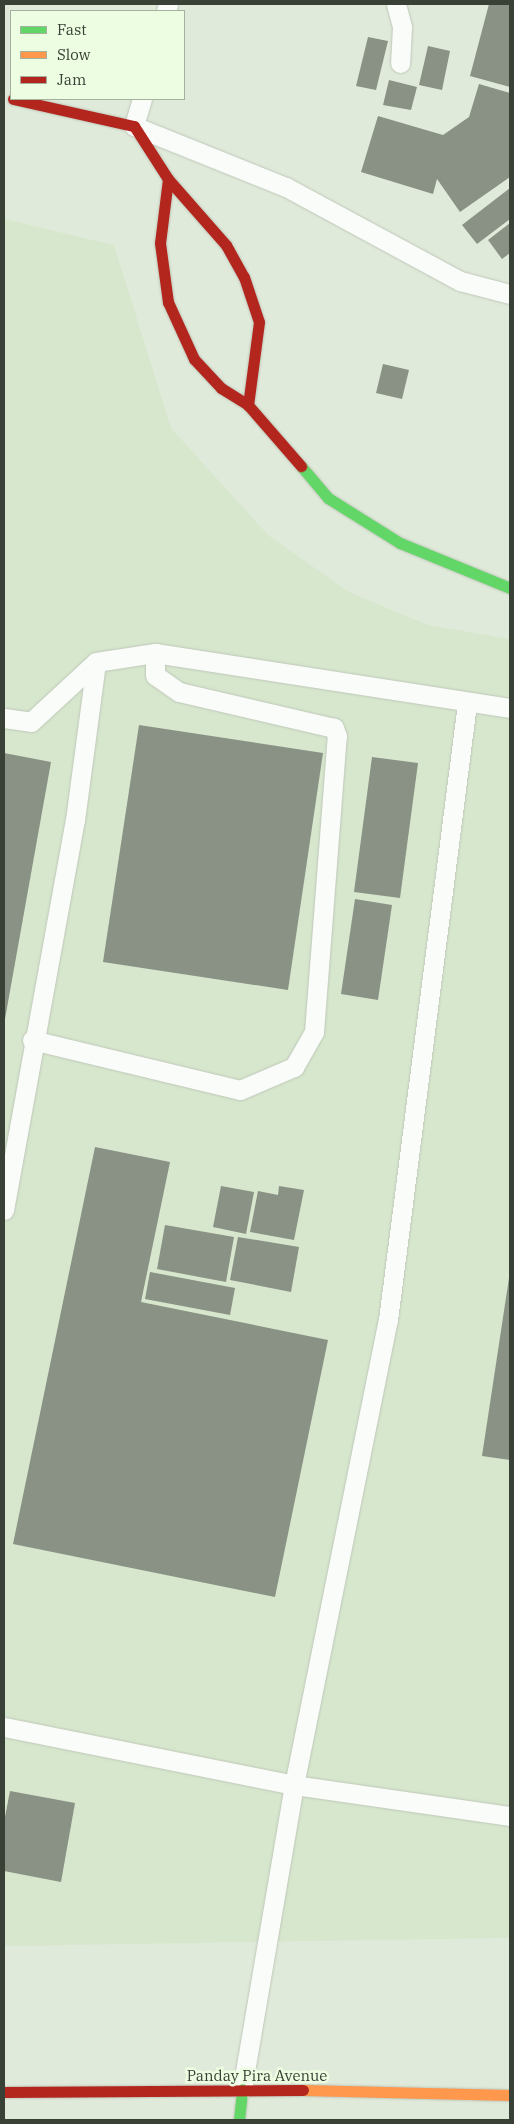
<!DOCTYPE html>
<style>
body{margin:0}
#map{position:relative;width:514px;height:2124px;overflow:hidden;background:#e0eada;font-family:"IBM Plex Serif",serif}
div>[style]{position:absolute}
.built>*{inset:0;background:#d7e7cd}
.building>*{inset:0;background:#8a9185}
.roads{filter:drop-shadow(0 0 1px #bfc7ba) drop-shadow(0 0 1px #bfc7ba)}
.lane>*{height:19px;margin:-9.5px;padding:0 9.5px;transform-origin:9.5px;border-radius:9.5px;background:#fafcf9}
.fast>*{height:11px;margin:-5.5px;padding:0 5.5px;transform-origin:5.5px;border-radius:5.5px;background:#63d668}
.slow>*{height:11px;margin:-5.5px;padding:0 5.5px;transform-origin:5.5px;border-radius:5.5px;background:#ff974d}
.jam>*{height:11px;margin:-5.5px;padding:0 5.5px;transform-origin:5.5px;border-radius:5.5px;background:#b3261e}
span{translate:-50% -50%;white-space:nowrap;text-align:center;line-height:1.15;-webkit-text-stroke:5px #ecfde1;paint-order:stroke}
.street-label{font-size:15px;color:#394035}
.frame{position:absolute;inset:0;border:5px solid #394035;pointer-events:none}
.legend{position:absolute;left:10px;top:10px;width:175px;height:90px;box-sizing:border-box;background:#ecfde1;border:1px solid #a4b19c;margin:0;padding:6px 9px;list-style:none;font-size:15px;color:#394035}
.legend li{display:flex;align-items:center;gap:10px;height:25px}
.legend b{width:25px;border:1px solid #a4b19c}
</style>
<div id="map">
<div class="built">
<i style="clip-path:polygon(4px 219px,114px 245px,171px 428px,268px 535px,349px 592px,428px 625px,510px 639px,510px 1938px,4px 1946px)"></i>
</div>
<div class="building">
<i style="clip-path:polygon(489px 4px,510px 4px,510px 87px,470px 76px)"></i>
<i style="clip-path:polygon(368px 37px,388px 41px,376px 90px,356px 86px)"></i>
<i style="clip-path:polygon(428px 46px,450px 51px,442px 90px,419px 85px)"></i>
<i style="clip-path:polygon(389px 80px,417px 87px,411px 110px,383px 105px)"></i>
<i style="clip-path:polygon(479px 84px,510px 93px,510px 177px,460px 212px,437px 179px,433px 194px,361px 172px,378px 116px,443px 135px,469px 117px)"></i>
<i style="clip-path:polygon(510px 188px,510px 219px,477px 244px,462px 225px)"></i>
<i style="clip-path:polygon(510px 223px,510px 253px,502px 259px,488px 240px)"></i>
<i style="clip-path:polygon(383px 364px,409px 370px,402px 399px,376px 393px)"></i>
<i style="clip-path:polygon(139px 725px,323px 753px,288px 990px,103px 962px)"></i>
<i style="clip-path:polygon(4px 753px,51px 762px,5px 1019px,4px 1019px)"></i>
<i style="clip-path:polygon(372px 757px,418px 763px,400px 898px,354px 892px)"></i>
<i style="clip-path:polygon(355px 899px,392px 905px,378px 1000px,341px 994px)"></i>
<i style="clip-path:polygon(95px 1147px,170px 1162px,141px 1302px,328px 1340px,275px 1597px,13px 1544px)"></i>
<i style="clip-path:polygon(221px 1186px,254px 1192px,246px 1234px,213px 1227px)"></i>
<i style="clip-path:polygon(279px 1186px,304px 1190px,294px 1240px,250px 1232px,258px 1191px,278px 1195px)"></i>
<i style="clip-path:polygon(165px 1225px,234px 1237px,226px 1282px,157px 1269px)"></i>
<i style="clip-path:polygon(238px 1237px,299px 1247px,291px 1292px,230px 1280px)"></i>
<i style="clip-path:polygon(150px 1272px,235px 1288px,230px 1315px,145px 1299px)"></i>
<i style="clip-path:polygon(509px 1278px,510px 1278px,510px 1460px,482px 1456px)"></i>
<i style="clip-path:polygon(10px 1791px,75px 1803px,61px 1882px,4px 1871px,4px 1822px)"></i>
</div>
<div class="roads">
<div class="lane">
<i style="left:396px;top:4px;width:24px;rotate:75deg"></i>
<i style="left:402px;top:27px;width:36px;rotate:93deg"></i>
<i style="left:166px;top:11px;width:7px;rotate:-74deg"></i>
<i style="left:142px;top:99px;width:28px;rotate:107deg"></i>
<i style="left:134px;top:126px;width:164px;rotate:21.9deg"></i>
<i style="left:286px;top:187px;width:198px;rotate:28.4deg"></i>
<i style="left:460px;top:281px;width:52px;rotate:14.6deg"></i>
<i style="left:4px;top:718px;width:27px;rotate:8deg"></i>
<i style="left:31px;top:722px;width:88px;rotate:-42.7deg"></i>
<i style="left:96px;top:662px;width:60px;rotate:-8.7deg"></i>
<i style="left:155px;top:653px;width:359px;rotate:8.8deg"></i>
<i style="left:32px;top:1040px;width:214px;rotate:13.5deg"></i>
<i style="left:240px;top:1090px;width:59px;rotate:-23.1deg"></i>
<i style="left:294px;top:1067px;width:40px;rotate:-60.3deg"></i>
<i style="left:314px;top:1032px;width:297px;rotate:-85.6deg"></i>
<i style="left:337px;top:736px;width:9px;rotate:-111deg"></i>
<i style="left:334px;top:728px;width:159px;rotate:-166.9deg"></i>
<i style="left:179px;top:692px;width:29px;rotate:-145deg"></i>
<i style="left:155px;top:675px;width:22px;rotate:-90deg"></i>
<i style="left:4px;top:1210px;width:396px;rotate:-79.7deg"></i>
<i style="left:75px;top:820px;width:159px;rotate:-82.4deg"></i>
<i style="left:4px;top:1727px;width:296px;rotate:11.3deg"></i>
<i style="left:294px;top:1785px;width:218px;rotate:8.2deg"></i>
<i style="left:242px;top:2089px;width:308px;rotate:-80.3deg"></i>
<i style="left:294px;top:1785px;width:474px;rotate:-78.6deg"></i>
<i style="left:388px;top:1320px;width:622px;rotate:-82.7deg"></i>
</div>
<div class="fast">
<i style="left:301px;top:466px;width:42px;rotate:49.8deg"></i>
<i style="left:328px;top:498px;width:85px;rotate:32deg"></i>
<i style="left:400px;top:543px;width:119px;rotate:22.2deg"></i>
<i style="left:239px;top:2120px;width:31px;rotate:-84deg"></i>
</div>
<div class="slow">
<i style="left:303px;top:2090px;width:207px;rotate:1.4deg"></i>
</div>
<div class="jam">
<i style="left:13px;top:99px;width:124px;rotate:12.6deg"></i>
<i style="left:134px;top:126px;width:63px;rotate:57.3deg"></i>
<i style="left:168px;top:179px;width:88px;rotate:48.7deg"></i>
<i style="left:226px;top:245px;width:37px;rotate:61deg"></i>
<i style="left:244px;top:277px;width:47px;rotate:71.6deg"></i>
<i style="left:259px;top:322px;width:84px;rotate:97.5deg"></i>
<i style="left:168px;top:179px;width:64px;rotate:97.1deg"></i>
<i style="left:160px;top:243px;width:60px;rotate:82.3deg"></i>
<i style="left:168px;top:302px;width:63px;rotate:65.5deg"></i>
<i style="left:194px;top:359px;width:40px;rotate:47deg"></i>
<i style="left:221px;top:388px;width:32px;rotate:32deg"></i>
<i style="left:248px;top:405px;width:81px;rotate:49deg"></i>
<i style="left:4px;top:2092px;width:299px;rotate:-0.4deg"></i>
</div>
</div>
<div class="street-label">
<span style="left:257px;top:2076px">Panday Pira Avenue</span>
</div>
<div class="frame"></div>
<ul class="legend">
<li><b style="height:6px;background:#63d668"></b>Fast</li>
<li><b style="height:6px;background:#ff974d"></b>Slow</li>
<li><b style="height:6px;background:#b3261e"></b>Jam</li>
</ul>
</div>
